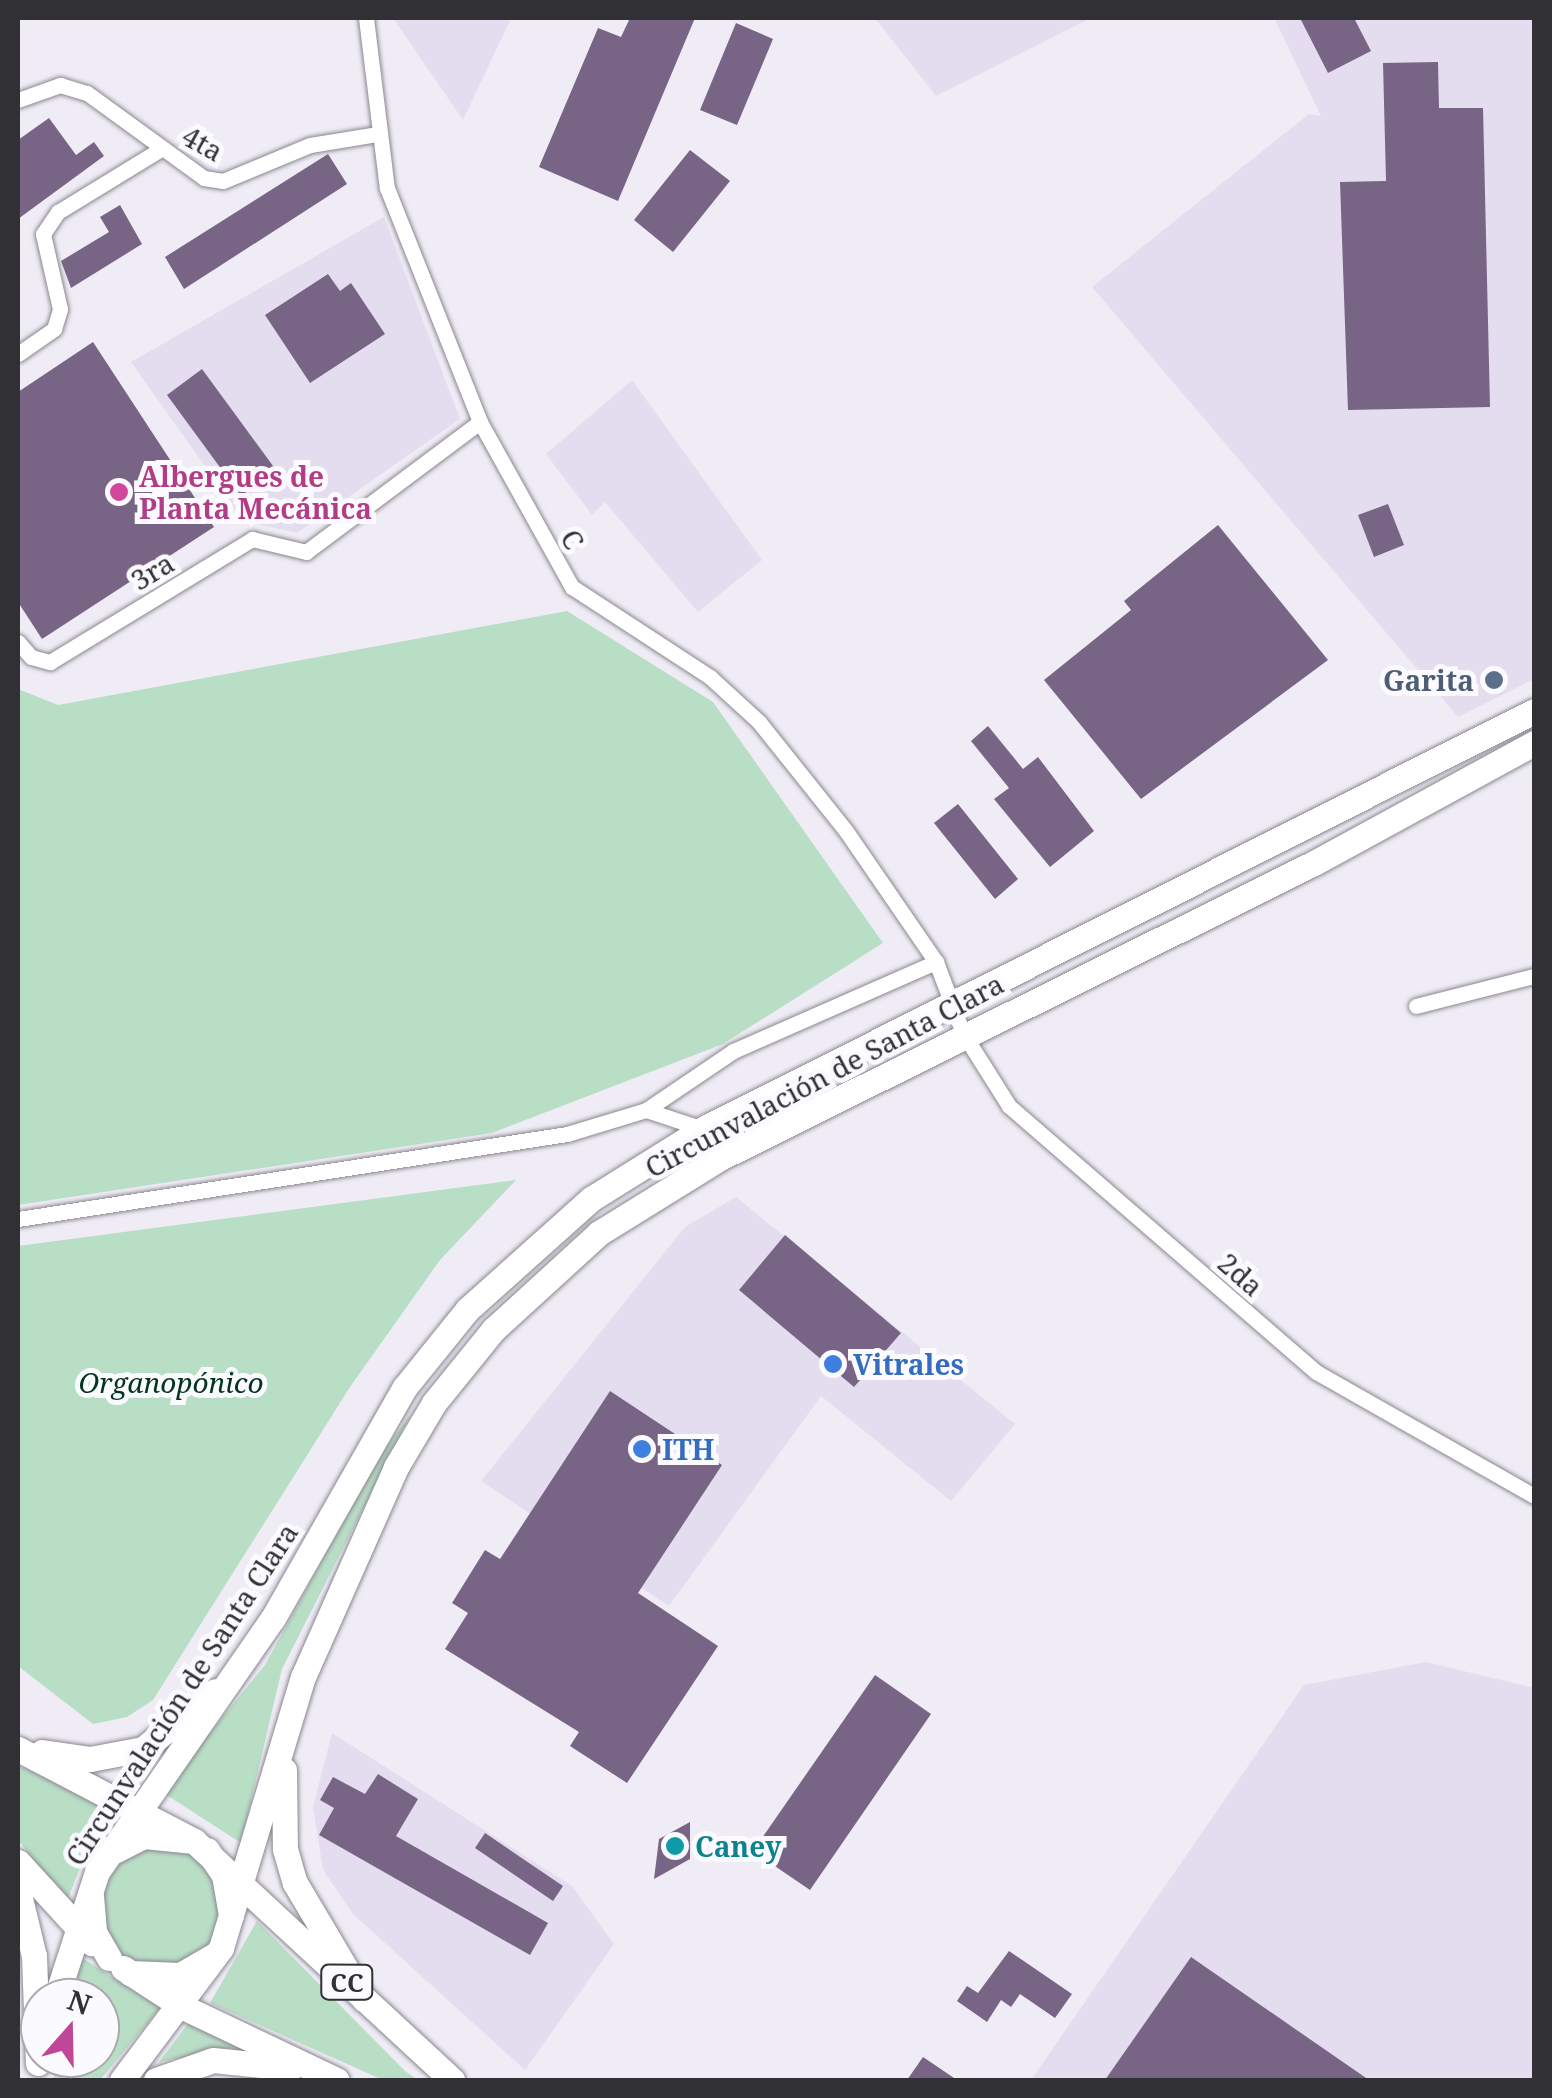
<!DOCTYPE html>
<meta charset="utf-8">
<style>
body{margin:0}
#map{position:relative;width:1552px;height:2098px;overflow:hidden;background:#efecf6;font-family:"Noto Serif",serif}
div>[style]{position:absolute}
.built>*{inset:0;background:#e3ddef}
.green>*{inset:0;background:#b9dec6}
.round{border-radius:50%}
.building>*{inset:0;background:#786484}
.roads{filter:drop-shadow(0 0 2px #8a8790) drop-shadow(0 0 2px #8a8790)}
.minor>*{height:15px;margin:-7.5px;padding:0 7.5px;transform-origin:7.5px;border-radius:7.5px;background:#fff}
.primary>*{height:25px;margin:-12.5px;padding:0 12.5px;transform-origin:12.5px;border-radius:12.5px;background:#fff}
.trunk>*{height:25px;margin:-12.5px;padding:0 12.5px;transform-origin:12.5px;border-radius:12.5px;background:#fff}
.dots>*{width:28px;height:28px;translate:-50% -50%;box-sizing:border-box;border:5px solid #fbfafe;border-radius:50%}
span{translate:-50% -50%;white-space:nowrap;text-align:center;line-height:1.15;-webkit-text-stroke:10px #fbfafe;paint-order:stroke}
.shield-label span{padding:2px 8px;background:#fbfafe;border:2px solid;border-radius:8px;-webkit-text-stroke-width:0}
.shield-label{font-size:25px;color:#313034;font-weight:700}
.street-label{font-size:28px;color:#313034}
.hotel-label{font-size:28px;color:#b23c85;font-weight:700}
.left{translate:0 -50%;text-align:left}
.service-label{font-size:28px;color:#4e5e75;font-weight:700}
.right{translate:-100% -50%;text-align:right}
.shop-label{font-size:28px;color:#366cbe;font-weight:700}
.park-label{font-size:28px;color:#02351d;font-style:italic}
.culture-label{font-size:28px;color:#0d838f;font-weight:700}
.frame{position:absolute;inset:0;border:20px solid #313034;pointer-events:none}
.north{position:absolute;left:20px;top:1978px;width:100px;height:100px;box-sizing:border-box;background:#fbfafe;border:2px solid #aaa9ad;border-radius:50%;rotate:20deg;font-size:28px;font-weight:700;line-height:40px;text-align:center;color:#313034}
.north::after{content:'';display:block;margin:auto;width:35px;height:45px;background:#c04698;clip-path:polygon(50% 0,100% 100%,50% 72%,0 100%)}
</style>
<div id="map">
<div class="built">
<i style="clip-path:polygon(393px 18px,511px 18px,463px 120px)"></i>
<i style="clip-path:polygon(875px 18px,1091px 18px,936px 96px)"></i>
<i style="clip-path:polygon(1274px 18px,1534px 18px,1534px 679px,1458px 717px,1092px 287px,1309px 114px,1321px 116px)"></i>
<i style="clip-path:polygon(384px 217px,460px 419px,297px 533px,244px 521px,131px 362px)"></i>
<i style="clip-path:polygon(632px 380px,762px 560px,698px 612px,605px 502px,592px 515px,546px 454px)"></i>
<i style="clip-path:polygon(736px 1197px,1015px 1424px,951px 1501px,821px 1396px,669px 1606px,481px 1481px,685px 1227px)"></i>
<i style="clip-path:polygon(1426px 1662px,1534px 1688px,1534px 2080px,1031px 2080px,1304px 1685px)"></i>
<i style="clip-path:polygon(332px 1733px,572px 1886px,614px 1944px,525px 2070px,353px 1914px,323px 1870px,313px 1807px)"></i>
</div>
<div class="green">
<i style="clip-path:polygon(567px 611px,713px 702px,883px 943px,723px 1044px,492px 1133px,18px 1205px,18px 689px,58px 705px)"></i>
<i style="clip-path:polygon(516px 1180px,440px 1260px,350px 1387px,153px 1700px,127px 1717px,93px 1724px,18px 1666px,18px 1246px)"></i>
<i style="clip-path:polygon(411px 1414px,282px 1669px,241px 1843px,162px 1792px,265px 1665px,380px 1455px)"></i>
<i style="clip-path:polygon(18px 1766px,118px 1807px,90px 1843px,67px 1901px,18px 1840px)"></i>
<i class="round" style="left:99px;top:1846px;width:122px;height:122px"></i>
<i style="clip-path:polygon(257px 1921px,405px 2071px,418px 2080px,383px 2080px,210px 2003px)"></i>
<i style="clip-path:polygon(73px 1952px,160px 2008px,100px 2080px,53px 2080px,57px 2058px,100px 2058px,100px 1998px,66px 1998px)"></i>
<i style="clip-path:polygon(190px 2021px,244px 2045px,159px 2062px)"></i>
</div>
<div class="building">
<i style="clip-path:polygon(630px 18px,695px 18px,618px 201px,539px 167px,598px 28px,621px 37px)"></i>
<i style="clip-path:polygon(1300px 18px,1354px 18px,1371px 51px,1328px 73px)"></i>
<i style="clip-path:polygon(736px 23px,773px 39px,737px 125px,700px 110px)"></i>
<i style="clip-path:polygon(1438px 62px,1439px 108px,1483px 108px,1490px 407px,1348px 410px,1340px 182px,1386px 181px,1383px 63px)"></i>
<i style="clip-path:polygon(49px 118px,76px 155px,94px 142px,104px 156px,18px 219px,18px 140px)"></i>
<i style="clip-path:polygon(690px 150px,730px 181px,673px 252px,634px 220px)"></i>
<i style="clip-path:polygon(328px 154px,347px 184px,184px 289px,165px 257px)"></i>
<i style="clip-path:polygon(120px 205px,142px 244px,71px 288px,61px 261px,109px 232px,100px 217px)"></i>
<i style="clip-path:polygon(328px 274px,340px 291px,351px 283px,385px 334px,310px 383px,265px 315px)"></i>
<i style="clip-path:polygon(93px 342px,214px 527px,42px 639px,18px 602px,18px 392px)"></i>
<i style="clip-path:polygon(202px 369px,276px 470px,241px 496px,167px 395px)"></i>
<i style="clip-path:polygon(1388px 504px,1404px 545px,1374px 557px,1358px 515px)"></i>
<i style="clip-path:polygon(1218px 525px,1328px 660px,1141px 799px,1044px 680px,1131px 610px,1124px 601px)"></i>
<i style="clip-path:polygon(988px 726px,1023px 769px,1038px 757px,1094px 831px,1050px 867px,994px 799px,1009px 788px,971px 741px)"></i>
<i style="clip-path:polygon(958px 804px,1018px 879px,995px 899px,934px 823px)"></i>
<i style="clip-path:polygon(785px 1235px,901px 1333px,854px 1387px,739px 1290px)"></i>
<i style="clip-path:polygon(610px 1391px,722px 1465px,638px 1593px,718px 1646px,627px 1783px,570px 1746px,579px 1732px,445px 1649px,468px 1613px,452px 1603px,485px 1550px,500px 1559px)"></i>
<i style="clip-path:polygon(875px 1675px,931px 1714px,810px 1890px,753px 1851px)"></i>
<i style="clip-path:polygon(378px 1774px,418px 1799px,396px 1836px,548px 1923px,530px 1955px,319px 1835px,334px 1808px,320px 1800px,333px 1777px,365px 1794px)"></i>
<i style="clip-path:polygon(690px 1822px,690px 1859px,654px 1879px,659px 1839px)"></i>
<i style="clip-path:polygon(485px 1833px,563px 1886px,553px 1901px,475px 1848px)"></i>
<i style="clip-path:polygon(1009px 1951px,1072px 1994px,1055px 2018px,1020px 1994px,1011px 2007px,1001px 2000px,987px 2022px,957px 2001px,967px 1986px,978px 1993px)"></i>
<i style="clip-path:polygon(1191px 1957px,1369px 2080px,1105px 2080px)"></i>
<i style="clip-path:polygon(923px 2057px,957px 2080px,907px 2080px)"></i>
</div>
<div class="roads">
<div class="minor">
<i style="left:366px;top:18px;width:171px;rotate:83deg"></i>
<i style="left:387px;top:188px;width:252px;rotate:68.3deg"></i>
<i style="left:480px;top:422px;width:189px;rotate:60.9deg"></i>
<i style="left:572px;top:587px;width:165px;rotate:33.1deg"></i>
<i style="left:710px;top:677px;width:67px;rotate:42.6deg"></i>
<i style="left:759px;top:722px;width:139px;rotate:51.4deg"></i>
<i style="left:846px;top:831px;width:159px;rotate:55.5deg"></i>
<i style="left:936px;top:962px;width:76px;rotate:69.2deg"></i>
<i style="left:963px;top:1033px;width:86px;rotate:57.8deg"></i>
<i style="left:1009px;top:1106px;width:406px;rotate:40.9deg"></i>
<i style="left:1316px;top:1372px;width:251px;rotate:29.6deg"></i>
<i style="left:18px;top:100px;width:45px;rotate:-19.7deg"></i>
<i style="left:60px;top:85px;width:28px;rotate:17deg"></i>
<i style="left:87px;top:93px;width:145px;rotate:36deg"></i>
<i style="left:204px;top:178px;width:19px;rotate:9deg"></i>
<i style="left:223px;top:181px;width:94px;rotate:-22.5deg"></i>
<i style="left:310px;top:145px;width:69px;rotate:-9.2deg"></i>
<i style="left:18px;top:354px;width:44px;rotate:-34.8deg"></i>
<i style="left:54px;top:329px;width:21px;rotate:-73deg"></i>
<i style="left:60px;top:309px;width:77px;rotate:-102.8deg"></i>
<i style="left:43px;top:234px;width:27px;rotate:-56deg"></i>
<i style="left:58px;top:212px;width:121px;rotate:-31.5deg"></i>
<i style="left:18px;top:642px;width:20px;rotate:49deg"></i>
<i style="left:31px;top:657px;width:20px;rotate:15deg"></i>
<i style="left:50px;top:662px;width:237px;rotate:-31.3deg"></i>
<i style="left:252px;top:539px;width:56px;rotate:13.5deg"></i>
<i style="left:306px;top:552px;width:217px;rotate:-36.8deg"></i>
<i style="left:1416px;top:1006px;width:122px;rotate:-14.3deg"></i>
<i style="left:646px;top:1110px;width:105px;rotate:-34.1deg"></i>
<i style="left:733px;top:1051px;width:222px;rotate:-23.7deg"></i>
<i style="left:18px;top:1219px;width:556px;rotate:-8.8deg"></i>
<i style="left:567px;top:1134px;width:83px;rotate:-16.9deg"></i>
<i style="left:646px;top:1110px;width:60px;rotate:18.4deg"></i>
</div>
<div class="primary">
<i style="left:18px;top:1749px;width:199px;rotate:27.6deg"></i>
<i style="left:194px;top:1841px;width:352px;rotate:42.8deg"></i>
<i style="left:42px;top:1752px;width:49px;rotate:8.3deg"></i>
<i style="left:90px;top:1759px;width:54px;rotate:-10.7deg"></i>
<i style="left:143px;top:1749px;width:92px;rotate:-38.9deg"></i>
<i style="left:18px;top:1862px;width:110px;rotate:47.6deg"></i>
<i style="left:123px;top:1968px;width:72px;rotate:33deg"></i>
<i style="left:183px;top:2007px;width:170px;rotate:25.4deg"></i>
<i style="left:156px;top:2080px;width:60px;rotate:-19.3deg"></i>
<i style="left:213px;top:2060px;width:78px;rotate:5.9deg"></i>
</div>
<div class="trunk">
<i style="left:284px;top:1770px;width:79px;rotate:89.3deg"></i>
<i style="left:285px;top:1849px;width:35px;rotate:74deg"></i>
<i style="left:295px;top:1883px;width:135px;rotate:59.3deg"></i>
<i style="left:207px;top:1850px;width:30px;rotate:56deg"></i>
<i style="left:224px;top:1875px;width:41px;rotate:80.1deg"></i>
<i style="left:114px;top:1851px;width:34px;rotate:-27deg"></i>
<i style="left:144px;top:1836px;width:50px;rotate:5.7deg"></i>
<i style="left:18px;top:1890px;width:68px;rotate:76.4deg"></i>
<i style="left:34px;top:1956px;width:107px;rotate:87.9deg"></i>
<i style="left:91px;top:1896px;width:36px;rotate:85deg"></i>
<i style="left:94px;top:1932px;width:30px;rotate:60deg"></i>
<i style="left:130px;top:1973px;width:50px;rotate:2.3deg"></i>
<i style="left:180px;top:1975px;width:39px;rotate:-30deg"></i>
<i style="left:56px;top:1998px;width:133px;rotate:-72deg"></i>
<i style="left:97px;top:1872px;width:309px;rotate:-55.3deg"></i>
<i style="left:273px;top:1618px;width:266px;rotate:-60.3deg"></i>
<i style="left:405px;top:1387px;width:100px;rotate:-51.1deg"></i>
<i style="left:468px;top:1309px;width:165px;rotate:-41.8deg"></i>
<i style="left:591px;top:1199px;width:132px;rotate:-32deg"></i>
<i style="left:703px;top:1129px;width:930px;rotate:-26.7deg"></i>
<i style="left:122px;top:2080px;width:165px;rotate:-53.1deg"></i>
<i style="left:221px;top:1948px;width:283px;rotate:-73.2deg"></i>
<i style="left:303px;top:1677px;width:230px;rotate:-66.1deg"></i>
<i style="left:396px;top:1467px;width:74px;rotate:-59.3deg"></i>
<i style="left:434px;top:1403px;width:95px;rotate:-51deg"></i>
<i style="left:494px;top:1329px;width:142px;rotate:-42.4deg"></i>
<i style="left:599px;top:1233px;width:142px;rotate:-31.8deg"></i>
<i style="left:720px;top:1158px;width:663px;rotate:-26.41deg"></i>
<i style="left:1314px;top:863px;width:251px;rotate:-28.6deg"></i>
</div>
</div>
<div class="dots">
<i style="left:119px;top:492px;background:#d1479c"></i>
<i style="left:1494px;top:680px;background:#5c6f8a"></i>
<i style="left:833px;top:1364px;background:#3f7fe0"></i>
<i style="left:642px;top:1449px;background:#3f7fe0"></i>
<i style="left:675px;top:1846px;background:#0f9aa8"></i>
</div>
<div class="shield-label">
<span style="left:347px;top:1982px">CC</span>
</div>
<div class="street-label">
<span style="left:203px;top:143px;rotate:29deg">4ta</span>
<span style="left:573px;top:539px;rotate:61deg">C</span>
<span style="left:152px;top:571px;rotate:-31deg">3ra</span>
<span style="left:824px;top:1075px;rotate:-28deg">Circunvalación de Santa Clara</span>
<span style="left:1241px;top:1274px;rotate:41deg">2da</span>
<span style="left:181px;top:1694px;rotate:-57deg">Circunvalación de Santa Clara</span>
</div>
<div class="hotel-label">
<span class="left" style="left:139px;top:492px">Albergues de<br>Planta Mecánica</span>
</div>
<div class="service-label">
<span class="right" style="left:1474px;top:680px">Garita</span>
</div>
<div class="shop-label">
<span class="left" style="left:853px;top:1364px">Vitrales</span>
<span class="left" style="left:662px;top:1449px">ITH</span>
</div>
<div class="park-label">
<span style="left:171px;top:1382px">Organopónico</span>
</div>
<div class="culture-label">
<span class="left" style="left:695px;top:1846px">Caney</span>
</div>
<div class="frame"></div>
<div class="north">N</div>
</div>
